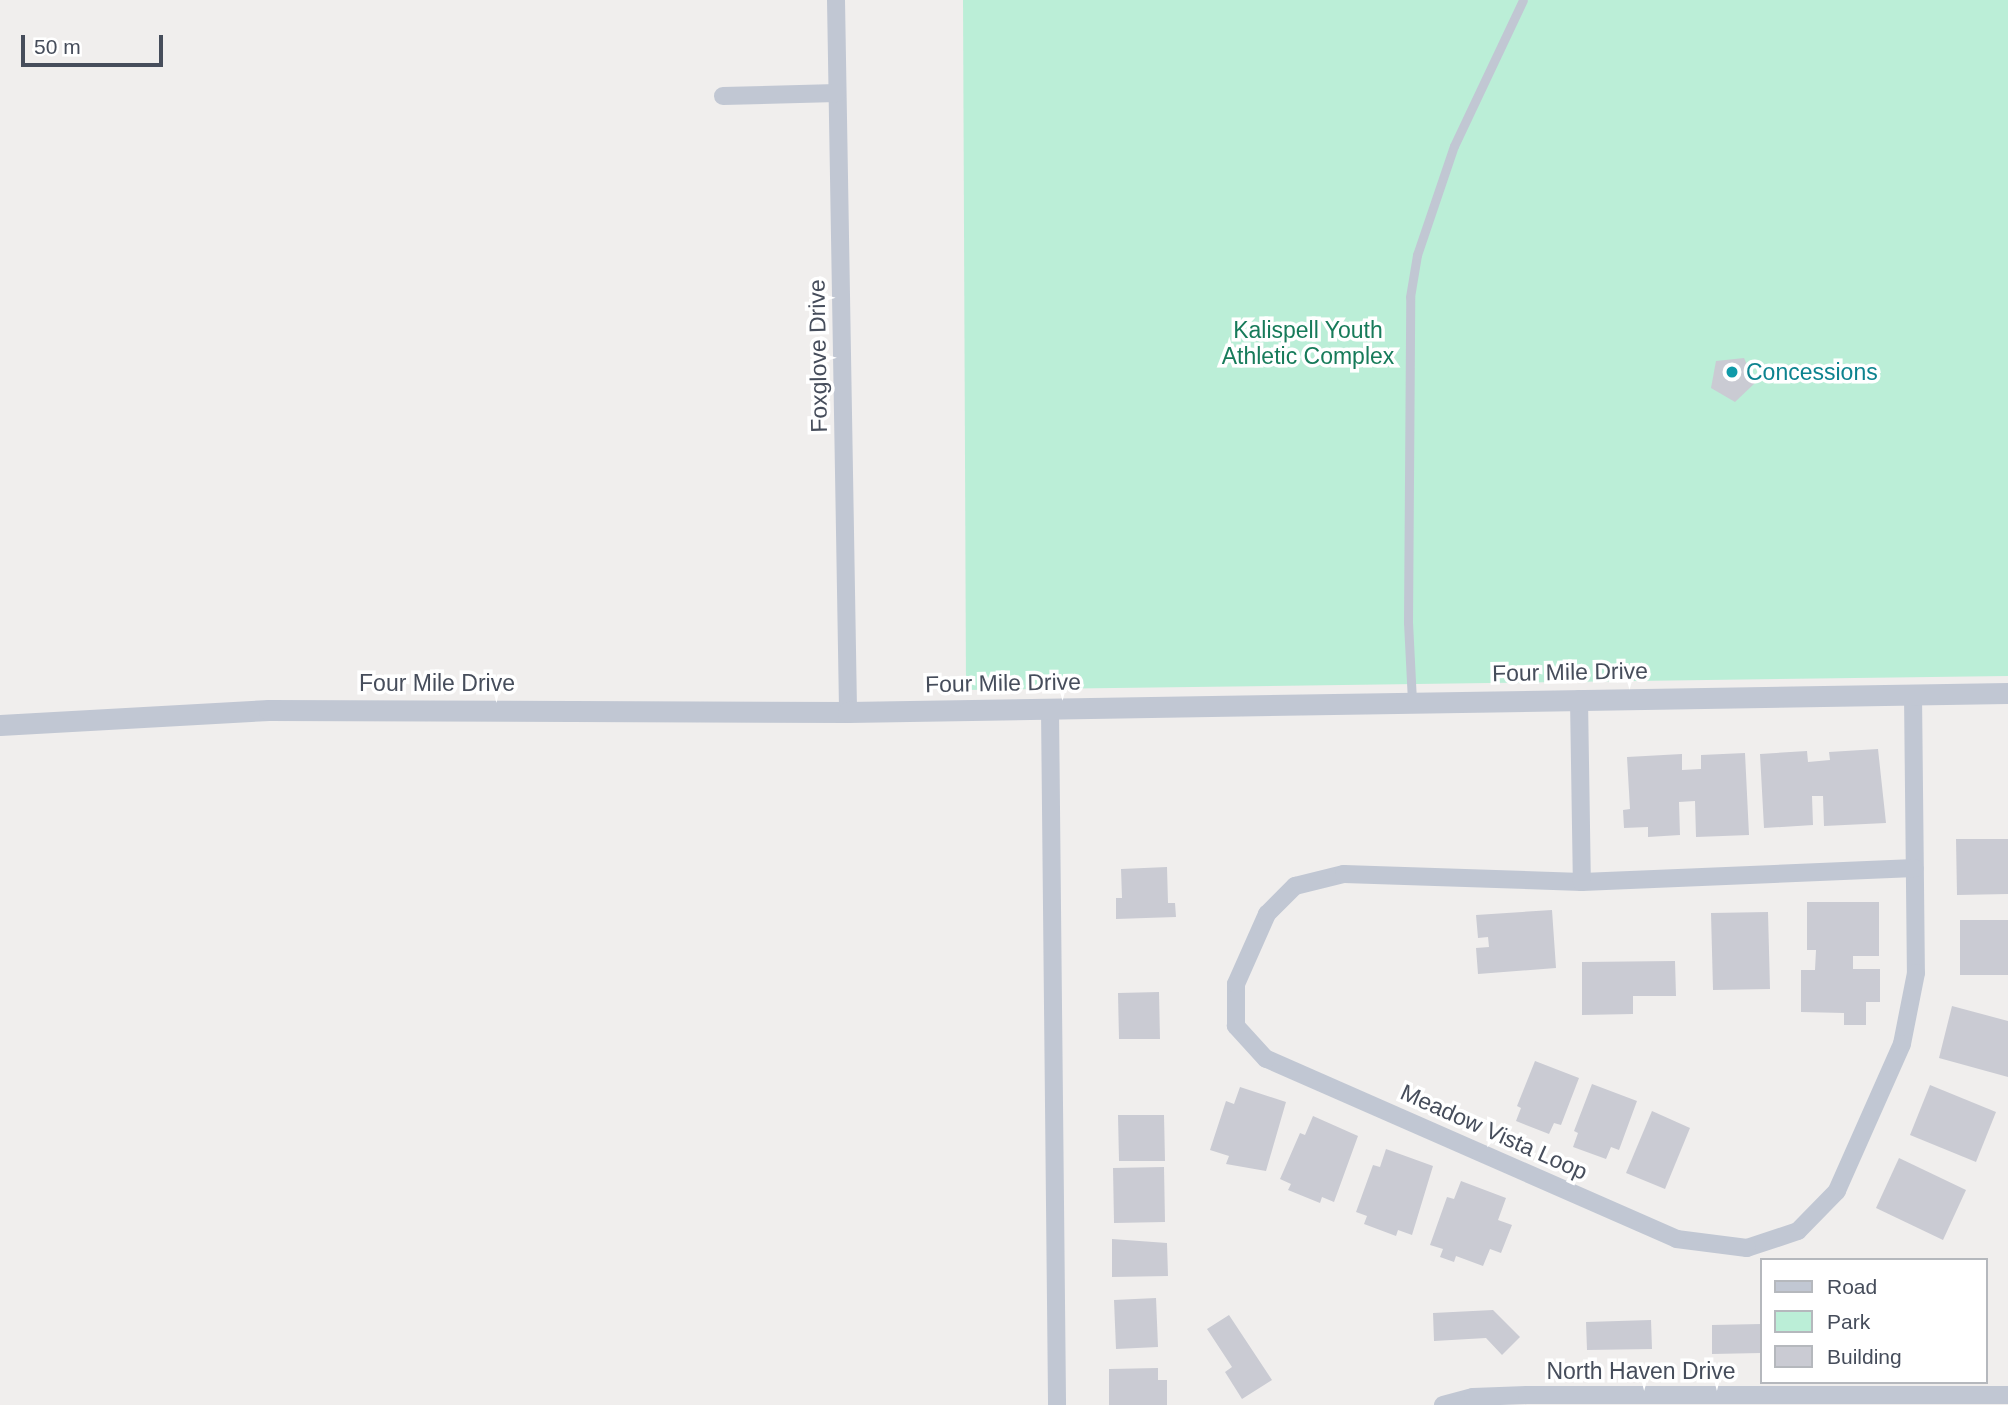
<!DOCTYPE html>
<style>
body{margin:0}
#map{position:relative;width:2008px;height:1405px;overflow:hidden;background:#f0eeed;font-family:Arial,sans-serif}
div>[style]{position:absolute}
.green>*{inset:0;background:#bbeed7}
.building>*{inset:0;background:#cacbd3}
.service>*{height:9px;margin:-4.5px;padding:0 4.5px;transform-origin:4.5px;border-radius:4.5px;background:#c1c7d3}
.minor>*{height:18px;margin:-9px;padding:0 9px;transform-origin:9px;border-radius:9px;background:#c1c7d3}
.tertiary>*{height:21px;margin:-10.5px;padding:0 10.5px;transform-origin:10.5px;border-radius:10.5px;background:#c1c7d3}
.dots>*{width:19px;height:19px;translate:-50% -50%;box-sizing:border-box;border:4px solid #fff;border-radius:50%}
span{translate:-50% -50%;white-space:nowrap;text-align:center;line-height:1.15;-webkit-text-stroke:7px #fff;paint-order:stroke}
.park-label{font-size:23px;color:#177b5a}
.street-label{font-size:23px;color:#464d5b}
.culture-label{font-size:23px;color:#0d838f}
.left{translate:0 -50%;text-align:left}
.legend{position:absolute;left:1760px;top:1258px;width:228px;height:126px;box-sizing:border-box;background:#fff;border:2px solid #b5b8bd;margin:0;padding:9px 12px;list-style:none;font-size:21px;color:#464d5b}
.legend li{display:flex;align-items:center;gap:14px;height:35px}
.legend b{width:35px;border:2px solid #b5b8bd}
.scale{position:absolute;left:21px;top:35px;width:142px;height:32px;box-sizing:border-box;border:4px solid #464d5b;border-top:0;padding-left:9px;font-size:21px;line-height:24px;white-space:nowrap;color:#464d5b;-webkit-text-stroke:5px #fff;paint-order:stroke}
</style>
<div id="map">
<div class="green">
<i style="clip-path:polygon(963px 0,2008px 0,2008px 676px,966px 690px)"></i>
</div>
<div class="building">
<i style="clip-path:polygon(1744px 358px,1755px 383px,1735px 402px,1711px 388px,1716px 361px)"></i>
<i style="clip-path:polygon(1878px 749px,1886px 823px,1824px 826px,1823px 796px,1812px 796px,1813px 825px,1764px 828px,1760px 754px,1807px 751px,1808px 762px,1830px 760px,1829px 752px)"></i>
<i style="clip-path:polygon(1745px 753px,1749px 835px,1696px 837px,1695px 801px,1679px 802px,1680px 835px,1648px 837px,1648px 827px,1624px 828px,1623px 810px,1630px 809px,1627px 757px,1682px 754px,1682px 770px,1701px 769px,1701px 755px)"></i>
<i style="clip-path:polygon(1956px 839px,2008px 839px,2008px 894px,1957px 895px)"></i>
<i style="clip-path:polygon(1167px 867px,1168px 903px,1175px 903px,1176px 917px,1116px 919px,1116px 898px,1122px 898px,1121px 869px)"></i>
<i style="clip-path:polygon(1807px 902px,1879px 902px,1879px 956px,1853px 956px,1853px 969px,1880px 969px,1880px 1002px,1866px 1002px,1866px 1025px,1844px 1025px,1844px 1013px,1801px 1012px,1801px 970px,1815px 970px,1816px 950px,1807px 950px)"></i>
<i style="clip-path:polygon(1552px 910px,1556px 968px,1478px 974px,1476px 948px,1489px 947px,1488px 937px,1478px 938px,1476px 915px)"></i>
<i style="clip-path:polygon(1768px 912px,1770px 989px,1713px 990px,1711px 913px)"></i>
<i style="clip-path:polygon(1960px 920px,2008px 920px,2008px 975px,1960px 975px)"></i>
<i style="clip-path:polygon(1675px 961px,1676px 996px,1633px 996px,1633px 1014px,1582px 1015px,1582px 962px)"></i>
<i style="clip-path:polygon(1159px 992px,1160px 1039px,1119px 1039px,1118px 993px)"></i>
<i style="clip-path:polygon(1952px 1006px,2008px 1021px,2008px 1077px,1939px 1058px)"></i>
<i style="clip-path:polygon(1535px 1061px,1579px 1078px,1561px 1125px,1554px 1123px,1549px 1134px,1516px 1121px,1521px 1108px,1517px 1106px)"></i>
<i style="clip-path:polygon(1592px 1084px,1637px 1101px,1619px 1150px,1611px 1147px,1606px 1159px,1573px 1147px,1578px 1133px,1574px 1131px)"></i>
<i style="clip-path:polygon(1930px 1085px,1996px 1112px,1976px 1162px,1910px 1135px)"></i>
<i style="clip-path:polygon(1240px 1087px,1286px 1102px,1266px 1171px,1226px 1164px,1229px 1156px,1210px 1150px,1226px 1101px,1234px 1104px)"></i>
<i style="clip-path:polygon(1652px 1111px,1690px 1128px,1665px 1189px,1626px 1173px)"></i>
<i style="clip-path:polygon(1118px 1115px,1164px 1115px,1165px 1161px,1119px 1161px)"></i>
<i style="clip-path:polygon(1313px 1116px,1358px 1136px,1334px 1202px,1322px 1197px,1320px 1203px,1288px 1190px,1291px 1184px,1280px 1179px,1300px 1133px,1305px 1135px)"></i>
<i style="clip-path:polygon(1386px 1149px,1433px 1166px,1412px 1235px,1398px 1230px,1396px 1236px,1364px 1224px,1367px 1216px,1356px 1212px,1373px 1165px,1380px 1167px)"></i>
<i style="clip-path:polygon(1899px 1158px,1966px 1190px,1943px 1240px,1876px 1208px)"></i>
<i style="clip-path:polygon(1164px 1167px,1165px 1222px,1114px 1223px,1113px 1168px)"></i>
<i style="clip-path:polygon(1461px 1181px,1506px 1198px,1498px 1220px,1512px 1225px,1501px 1253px,1490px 1249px,1483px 1266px,1456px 1256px,1454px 1262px,1440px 1257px,1443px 1249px,1430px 1245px,1447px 1197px,1454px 1199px)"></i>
<i style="clip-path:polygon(1112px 1239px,1167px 1243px,1168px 1276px,1112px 1277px)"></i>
<i style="clip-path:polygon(1156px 1298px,1158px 1347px,1116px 1349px,1114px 1300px)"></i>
<i style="clip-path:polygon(1493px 1310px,1520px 1337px,1502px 1355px,1486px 1338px,1434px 1341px,1433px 1313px)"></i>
<i style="clip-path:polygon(1229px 1315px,1272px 1380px,1242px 1399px,1225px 1372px,1232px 1367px,1207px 1329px)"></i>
<i style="clip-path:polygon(1651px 1320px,1652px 1349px,1587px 1350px,1586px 1322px)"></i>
<i style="clip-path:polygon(1761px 1324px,1761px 1353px,1712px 1354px,1712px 1325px)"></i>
<i style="clip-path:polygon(1158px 1368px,1158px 1380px,1167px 1380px,1167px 1405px,1109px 1405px,1109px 1369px)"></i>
</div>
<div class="service">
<i style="left:1412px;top:701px;width:78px;rotate:-92.9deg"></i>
<i style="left:1408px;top:623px;width:326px;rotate:-89.6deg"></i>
<i style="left:1410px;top:297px;width:43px;rotate:-80.5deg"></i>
<i style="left:1417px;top:255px;width:115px;rotate:-71.3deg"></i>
<i style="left:1454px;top:146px;width:161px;rotate:-64.7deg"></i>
</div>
<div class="minor">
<i style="left:836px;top:0;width:712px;rotate:89.03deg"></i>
<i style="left:723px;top:96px;width:114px;rotate:-1.5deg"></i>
<i style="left:1913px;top:694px;width:279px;rotate:89.4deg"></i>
<i style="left:1916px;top:973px;width:72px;rotate:101.2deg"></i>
<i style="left:1902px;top:1044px;width:161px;rotate:113.9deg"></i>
<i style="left:1837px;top:1191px;width:56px;rotate:134.3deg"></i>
<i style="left:1798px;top:1231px;width:54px;rotate:161.6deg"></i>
<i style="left:1747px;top:1248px;width:71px;rotate:-172.7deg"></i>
<i style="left:1677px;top:1239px;width:449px;rotate:-156.3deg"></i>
<i style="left:1266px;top:1059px;width:45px;rotate:-132.3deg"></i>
<i style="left:1236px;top:1026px;width:42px;rotate:-90deg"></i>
<i style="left:1236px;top:984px;width:77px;rotate:-66.1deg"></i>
<i style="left:1267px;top:914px;width:40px;rotate:-45deg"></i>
<i style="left:1295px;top:886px;width:50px;rotate:-13.8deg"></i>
<i style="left:1344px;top:874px;width:238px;rotate:1.9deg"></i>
<i style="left:1582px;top:882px;width:333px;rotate:-2.4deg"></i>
<i style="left:1579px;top:699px;width:183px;rotate:89.1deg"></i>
<i style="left:1050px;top:709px;width:696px;rotate:89.42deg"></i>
<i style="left:1443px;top:1405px;width:31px;rotate:-15deg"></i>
<i style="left:1473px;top:1397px;width:54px;rotate:-2.1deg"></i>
<i style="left:1527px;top:1395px;width:481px"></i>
</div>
<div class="tertiary">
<i style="left:0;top:725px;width:269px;rotate:-3.2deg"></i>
<i style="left:269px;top:710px;width:579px;rotate:0.2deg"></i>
<i style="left:848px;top:712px;width:1160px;rotate:-0.94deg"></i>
</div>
<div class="dots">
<i style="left:1732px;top:372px;background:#0f9aa8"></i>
</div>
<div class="park-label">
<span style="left:1308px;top:343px">Kalispell Youth<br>Athletic Complex</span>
</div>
<div class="street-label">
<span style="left:818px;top:356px;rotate:-91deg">Foxglove Drive</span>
<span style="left:1570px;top:672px;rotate:-1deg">Four Mile Drive</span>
<span style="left:437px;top:683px">Four Mile Drive</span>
<span style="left:1003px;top:683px;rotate:-1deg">Four Mile Drive</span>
<span style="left:1494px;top:1132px;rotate:24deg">Meadow Vista Loop</span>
<span style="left:1641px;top:1371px">North Haven Drive</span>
</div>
<div class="culture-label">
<span class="left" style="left:1746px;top:372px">Concessions</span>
</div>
<ul class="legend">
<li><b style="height:9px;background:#c1c7d3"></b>Road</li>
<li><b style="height:19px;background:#bbeed7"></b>Park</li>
<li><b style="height:19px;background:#cacbd3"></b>Building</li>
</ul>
<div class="scale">50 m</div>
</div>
